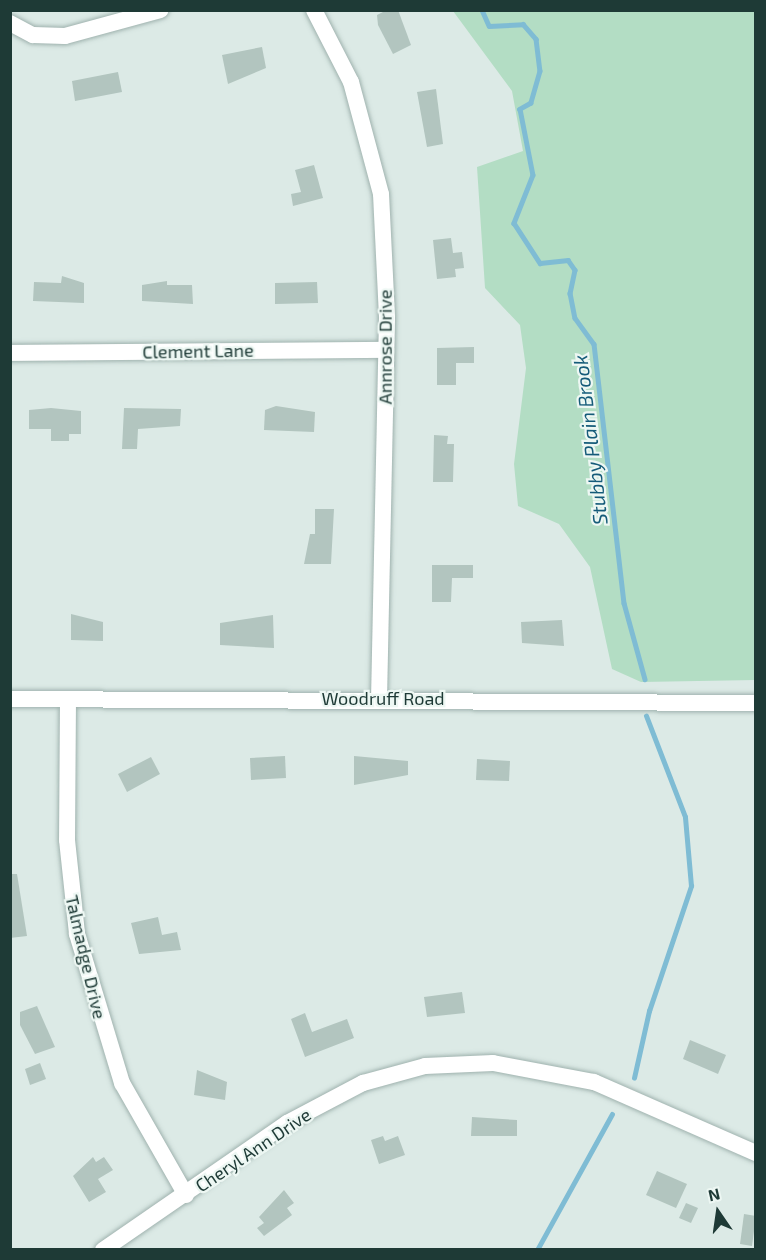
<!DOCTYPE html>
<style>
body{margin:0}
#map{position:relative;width:766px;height:1260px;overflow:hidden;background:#dceae6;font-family:"Exo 2",sans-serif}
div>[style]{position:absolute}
.green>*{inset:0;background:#b3ddc4}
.stream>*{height:4.5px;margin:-2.25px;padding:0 2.25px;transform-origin:2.25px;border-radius:2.25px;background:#7fbcd4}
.building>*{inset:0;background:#b2c5bf}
.roads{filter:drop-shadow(0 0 2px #9fb2ae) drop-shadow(0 0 2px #9fb2ae)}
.minor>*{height:16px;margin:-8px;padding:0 8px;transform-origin:8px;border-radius:8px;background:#fff}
span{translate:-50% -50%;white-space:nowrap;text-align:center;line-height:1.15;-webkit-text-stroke:4.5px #edf7f3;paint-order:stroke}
.street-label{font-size:18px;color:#1e3a36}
.water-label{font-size:20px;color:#155b79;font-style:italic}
.frame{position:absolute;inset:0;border:12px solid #1e3a36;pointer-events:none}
.north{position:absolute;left:688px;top:1182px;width:60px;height:60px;-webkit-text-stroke:4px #edf7f3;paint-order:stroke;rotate:347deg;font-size:16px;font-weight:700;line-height:24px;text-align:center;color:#1e3a36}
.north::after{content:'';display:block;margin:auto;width:21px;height:27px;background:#1e3a36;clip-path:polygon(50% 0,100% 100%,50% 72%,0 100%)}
</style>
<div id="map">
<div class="green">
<i style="clip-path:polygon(453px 11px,755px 11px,755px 680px,641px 682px,612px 669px,590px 567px,559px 524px,518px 506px,514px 464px,526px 368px,520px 325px,485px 288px,477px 167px,523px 151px,512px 91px)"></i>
</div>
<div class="stream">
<i style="left:482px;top:10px;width:17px;rotate:66deg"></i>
<i style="left:489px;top:26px;width:34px;rotate:-3deg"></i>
<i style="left:523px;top:24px;width:20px;rotate:49deg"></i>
<i style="left:536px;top:39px;width:32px;rotate:83deg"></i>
<i style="left:540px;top:71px;width:33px;rotate:106deg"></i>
<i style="left:531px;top:103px;width:13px;rotate:151deg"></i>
<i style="left:520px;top:109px;width:67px;rotate:78.9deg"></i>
<i style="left:533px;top:175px;width:52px;rotate:111.6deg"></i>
<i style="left:514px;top:223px;width:48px;rotate:57deg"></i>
<i style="left:540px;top:263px;width:28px;rotate:-6deg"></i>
<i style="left:568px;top:260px;width:12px;rotate:55deg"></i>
<i style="left:575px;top:270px;width:24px;rotate:102deg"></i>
<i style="left:570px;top:293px;width:25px;rotate:79deg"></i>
<i style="left:575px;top:318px;width:32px;rotate:54deg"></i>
<i style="left:594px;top:344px;width:261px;rotate:83.4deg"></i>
<i style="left:624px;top:603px;width:79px;rotate:74.6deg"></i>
<i style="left:634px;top:1078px;width:69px;rotate:-77.4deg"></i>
<i style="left:649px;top:1011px;width:132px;rotate:-71.4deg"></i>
<i style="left:691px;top:886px;width:69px;rotate:-95deg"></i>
<i style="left:685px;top:817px;width:108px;rotate:-111.1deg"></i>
<i style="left:537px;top:1250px;width:155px;rotate:-61.1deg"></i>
</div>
<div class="building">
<i style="clip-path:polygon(387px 10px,398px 10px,411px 45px,393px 54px,378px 25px,377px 15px)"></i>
<i style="clip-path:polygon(262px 47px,266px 68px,228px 84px,222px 55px)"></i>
<i style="clip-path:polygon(118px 72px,122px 92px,75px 101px,72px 81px)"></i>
<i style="clip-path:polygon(436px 89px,443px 144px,427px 147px,417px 92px)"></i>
<i style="clip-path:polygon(314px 165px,323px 198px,293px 206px,291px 194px,301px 192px,295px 170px)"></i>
<i style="clip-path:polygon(451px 238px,453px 253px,462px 252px,464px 268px,455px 269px,456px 277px,437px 279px,433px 240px)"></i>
<i style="clip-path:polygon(62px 276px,84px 283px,84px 303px,33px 301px,34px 282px,61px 283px)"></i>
<i style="clip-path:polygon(167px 281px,167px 285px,192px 285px,193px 304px,142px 301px,142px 285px)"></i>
<i style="clip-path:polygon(317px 282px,318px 303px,275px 304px,275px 283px)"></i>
<i style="clip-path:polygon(474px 347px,474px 363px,456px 363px,456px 385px,437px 385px,437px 348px)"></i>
<i style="clip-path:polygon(276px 406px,315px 412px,314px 432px,264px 430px,265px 410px)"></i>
<i style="clip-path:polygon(51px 408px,81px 411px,81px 434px,69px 434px,69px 441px,51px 441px,51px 429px,29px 429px,29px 410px)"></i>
<i style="clip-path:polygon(124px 408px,181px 409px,180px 426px,138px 429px,137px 449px,122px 449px)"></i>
<i style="clip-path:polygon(434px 435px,448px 436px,447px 444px,454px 444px,453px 482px,433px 482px)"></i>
<i style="clip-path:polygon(315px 509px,334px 509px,331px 564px,304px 564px,310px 534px,315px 534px)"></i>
<i style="clip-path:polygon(432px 565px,473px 565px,473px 578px,452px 578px,451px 602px,432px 602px)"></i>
<i style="clip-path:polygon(71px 614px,103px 622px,103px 641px,71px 640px)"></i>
<i style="clip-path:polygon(273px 615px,274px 648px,220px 645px,220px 623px)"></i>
<i style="clip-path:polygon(562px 620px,564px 646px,522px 643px,521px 622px)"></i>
<i style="clip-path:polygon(285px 756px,286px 778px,251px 780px,250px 758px)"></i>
<i style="clip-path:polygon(354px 756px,408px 761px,408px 775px,354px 785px)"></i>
<i style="clip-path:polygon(151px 757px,160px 774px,127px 792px,118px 774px)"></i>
<i style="clip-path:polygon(477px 759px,510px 761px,509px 781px,476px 780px)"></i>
<i style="clip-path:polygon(10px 874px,17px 874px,27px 936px,10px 938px)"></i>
<i style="clip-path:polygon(158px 917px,162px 935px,177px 932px,181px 950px,139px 954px,131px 923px)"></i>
<i style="clip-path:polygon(462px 992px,465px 1013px,427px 1017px,424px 997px)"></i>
<i style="clip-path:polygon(37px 1006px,55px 1047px,35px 1054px,20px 1025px,20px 1012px)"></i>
<i style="clip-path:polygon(305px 1013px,312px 1032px,347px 1019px,354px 1038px,305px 1057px,291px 1019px)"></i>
<i style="clip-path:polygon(690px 1040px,726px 1055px,718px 1074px,683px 1059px)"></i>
<i style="clip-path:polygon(40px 1063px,46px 1079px,30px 1085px,25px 1069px)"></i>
<i style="clip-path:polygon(197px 1070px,227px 1082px,225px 1100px,194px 1095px)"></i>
<i style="clip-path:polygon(472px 1117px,517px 1120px,517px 1136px,471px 1136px)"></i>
<i style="clip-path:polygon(383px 1136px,385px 1141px,398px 1136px,405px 1155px,379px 1164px,371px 1140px)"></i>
<i style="clip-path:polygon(93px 1157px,96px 1162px,104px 1157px,113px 1170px,98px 1179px,106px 1192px,89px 1202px,73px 1176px)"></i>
<i style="clip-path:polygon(657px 1171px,687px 1184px,676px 1208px,646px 1195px)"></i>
<i style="clip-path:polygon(284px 1190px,294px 1203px,287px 1208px,292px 1215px,264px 1236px,257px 1228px,264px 1223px,259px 1217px)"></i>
<i style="clip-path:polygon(686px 1203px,698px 1208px,691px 1223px,679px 1218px)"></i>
<i style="clip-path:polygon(744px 1214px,756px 1216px,752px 1246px,740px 1244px)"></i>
</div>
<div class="roads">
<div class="minor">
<i style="left:314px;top:10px;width:81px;rotate:62.8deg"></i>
<i style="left:351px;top:82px;width:116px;rotate:75deg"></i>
<i style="left:381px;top:194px;width:124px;rotate:87.2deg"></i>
<i style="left:387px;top:318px;width:379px;rotate:91.2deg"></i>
<i style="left:10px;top:23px;width:26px;rotate:28deg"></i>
<i style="left:33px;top:35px;width:32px;rotate:2deg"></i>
<i style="left:65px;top:36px;width:99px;rotate:-15.2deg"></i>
<i style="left:10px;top:353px;width:376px;rotate:-0.5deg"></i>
<i style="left:10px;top:699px;width:746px;rotate:0.31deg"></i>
<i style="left:68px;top:699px;width:141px;rotate:90.4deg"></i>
<i style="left:67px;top:840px;width:95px;rotate:83.9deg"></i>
<i style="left:77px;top:934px;width:156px;rotate:73.2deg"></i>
<i style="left:122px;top:1083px;width:129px;rotate:60.3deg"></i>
<i style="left:103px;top:1250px;width:224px;rotate:-34.6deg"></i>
<i style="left:287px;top:1123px;width:86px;rotate:-27.8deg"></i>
<i style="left:363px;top:1083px;width:64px;rotate:-15.3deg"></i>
<i style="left:425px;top:1066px;width:68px;rotate:-2.5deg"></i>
<i style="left:493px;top:1063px;width:103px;rotate:10.7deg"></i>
<i style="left:594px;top:1082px;width:177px;rotate:23.7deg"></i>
</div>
</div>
<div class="street-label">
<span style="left:385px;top:347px;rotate:-90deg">Annrose Drive</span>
<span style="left:198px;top:351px;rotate:-1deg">Clement Lane</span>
<span style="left:383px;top:698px">Woodruff Road</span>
<span style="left:86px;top:957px;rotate:77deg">Talmadge Drive</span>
<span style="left:253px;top:1150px;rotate:-34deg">Cheryl Ann Drive</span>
</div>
<div class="water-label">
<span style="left:590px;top:440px;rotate:-97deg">Stubby Plain Brook</span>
</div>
<div class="frame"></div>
<div class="north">N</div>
</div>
